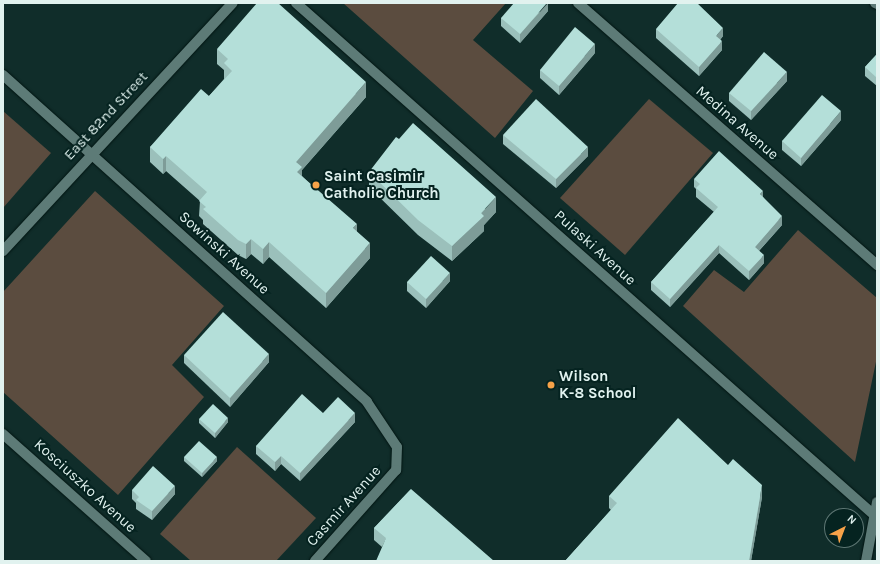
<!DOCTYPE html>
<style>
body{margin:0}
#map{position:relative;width:880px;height:564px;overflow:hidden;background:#102d2a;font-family:Karla,sans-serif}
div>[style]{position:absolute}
.green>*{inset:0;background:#5b4c3f}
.roads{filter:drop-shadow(0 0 1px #001512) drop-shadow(0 0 1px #001512)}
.minor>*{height:10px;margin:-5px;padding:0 5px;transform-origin:5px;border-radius:5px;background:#5d7b77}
.wall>*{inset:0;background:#9bc0bb}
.shaded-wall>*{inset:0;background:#7e9c98}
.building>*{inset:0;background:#b4dfd9}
.dots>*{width:11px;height:11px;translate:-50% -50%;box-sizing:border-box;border:2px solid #052320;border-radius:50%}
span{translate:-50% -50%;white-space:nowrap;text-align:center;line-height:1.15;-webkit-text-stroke:4px #052320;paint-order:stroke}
.street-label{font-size:15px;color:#e1f2ef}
.poi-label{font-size:15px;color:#e1f2ef;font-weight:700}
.left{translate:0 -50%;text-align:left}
.frame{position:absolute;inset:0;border:4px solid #e1f2ef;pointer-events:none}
.north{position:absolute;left:824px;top:508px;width:40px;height:40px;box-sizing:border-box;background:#052320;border:1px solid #5d7673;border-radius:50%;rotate:42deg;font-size:11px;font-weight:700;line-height:16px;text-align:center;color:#e1f2ef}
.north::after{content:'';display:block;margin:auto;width:14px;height:18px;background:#f7a248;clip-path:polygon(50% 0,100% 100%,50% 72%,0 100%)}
</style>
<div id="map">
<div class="green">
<i style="clip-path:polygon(343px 3px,506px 3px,473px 40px,533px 91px,495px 138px)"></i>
<i style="clip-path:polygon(649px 99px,713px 153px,625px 255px,560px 198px)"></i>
<i style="clip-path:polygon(3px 111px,51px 153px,3px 208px)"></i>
<i style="clip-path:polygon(95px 191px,224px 306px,172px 365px,204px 397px,118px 495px,3px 392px,3px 292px)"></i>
<i style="clip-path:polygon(798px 230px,877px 298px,877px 357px,855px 462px,683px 306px,714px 270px,744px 292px)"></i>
<i style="clip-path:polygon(237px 447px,316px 518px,276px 561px,191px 561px,160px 534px)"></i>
</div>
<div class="roads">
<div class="minor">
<i style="left:296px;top:3px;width:772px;rotate:41.53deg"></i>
<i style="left:578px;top:3px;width:398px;rotate:41.2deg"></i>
<i style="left:875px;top:3px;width:2px;rotate:27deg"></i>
<i style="left:3px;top:75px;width:489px;rotate:41.9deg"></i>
<i style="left:367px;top:402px;width:54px;rotate:56.3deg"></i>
<i style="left:397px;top:447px;width:23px;rotate:92deg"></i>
<i style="left:396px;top:470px;width:122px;rotate:131.7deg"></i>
<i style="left:3px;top:251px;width:338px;rotate:-47.2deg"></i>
<i style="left:3px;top:434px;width:191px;rotate:41.6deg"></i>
<i style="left:866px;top:561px;width:60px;rotate:-79.4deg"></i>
</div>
</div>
<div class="wall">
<i style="clip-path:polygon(548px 11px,520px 43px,501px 26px,501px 18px)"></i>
<i style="clip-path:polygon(656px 29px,723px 36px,720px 40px,722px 50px,699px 76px,656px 38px)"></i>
<i style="clip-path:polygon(217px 49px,366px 97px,302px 170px,302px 176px,357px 232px,370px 258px,326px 308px,269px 257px,263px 264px,251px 254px,246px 259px,238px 255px,203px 224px,203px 220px,199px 216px,200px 201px,166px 171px,163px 174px,150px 162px,150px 147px,209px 96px,224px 79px,224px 70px,217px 64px)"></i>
<i style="clip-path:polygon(595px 53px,559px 95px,540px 78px,540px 70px)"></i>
<i style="clip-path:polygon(877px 54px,877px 86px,865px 76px,865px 67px)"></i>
<i style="clip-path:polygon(787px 81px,751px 120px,729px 101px,729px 93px)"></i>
<i style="clip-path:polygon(841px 120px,801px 166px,782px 150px,782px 141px)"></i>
<i style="clip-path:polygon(503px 135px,588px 156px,556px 188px,503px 144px)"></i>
<i style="clip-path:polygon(369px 172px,496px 212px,484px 225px,484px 231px,452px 261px,418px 235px,369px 187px)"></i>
<i style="clip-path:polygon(694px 179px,763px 197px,782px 225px,759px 251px,764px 263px,749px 280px,719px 253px,670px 307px,651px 290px,651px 282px,714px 212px,696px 197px,696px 189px,694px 187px)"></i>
<i style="clip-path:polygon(450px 281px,426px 308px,407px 291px,407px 282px)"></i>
<i style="clip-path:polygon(184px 355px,269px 362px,230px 407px,184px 363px)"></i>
<i style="clip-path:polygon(323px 413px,355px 422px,300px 481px,281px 464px,275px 471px,256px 454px,256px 446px)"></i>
<i style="clip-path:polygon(199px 419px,228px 422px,215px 438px,199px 423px)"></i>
<i style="clip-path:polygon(184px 457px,217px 461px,202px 477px,184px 461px)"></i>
<i style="clip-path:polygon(411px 489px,382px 547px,374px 540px,374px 528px)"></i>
<i style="clip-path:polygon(132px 490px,175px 494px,152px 520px,136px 509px,136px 503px,132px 499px)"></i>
<i style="clip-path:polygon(609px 496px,762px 497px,751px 561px,565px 561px,611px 510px,609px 508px)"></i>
</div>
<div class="shaded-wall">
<i style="clip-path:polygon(548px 3px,548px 11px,520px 43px,520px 34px)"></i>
<i style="clip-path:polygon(723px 28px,723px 36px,716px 45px,716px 36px)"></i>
<i style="clip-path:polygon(722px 41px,722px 50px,699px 76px,699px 67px)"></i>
<i style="clip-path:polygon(595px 44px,595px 53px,559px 95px,559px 86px)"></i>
<i style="clip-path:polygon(787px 72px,787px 81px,751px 120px,751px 111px)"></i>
<i style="clip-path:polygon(366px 82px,366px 97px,302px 170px,302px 182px,297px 187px,296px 162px)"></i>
<i style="clip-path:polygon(841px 111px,841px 120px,801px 166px,801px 158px)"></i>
<i style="clip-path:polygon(588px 147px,588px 156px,556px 188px,556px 179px)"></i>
<i style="clip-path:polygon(166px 156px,166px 171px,163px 174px,163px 159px)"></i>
<i style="clip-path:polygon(763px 191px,763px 199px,760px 194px)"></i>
<i style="clip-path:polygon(496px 197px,496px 212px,484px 225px,484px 231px,452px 261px,452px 246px)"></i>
<i style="clip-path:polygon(782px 216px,782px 225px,755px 255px,755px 247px)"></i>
<i style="clip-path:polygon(357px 224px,357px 240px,353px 228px)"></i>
<i style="clip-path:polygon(251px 239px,251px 254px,246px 259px,246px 244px)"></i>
<i style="clip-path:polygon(269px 242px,269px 257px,263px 264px,263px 249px)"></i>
<i style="clip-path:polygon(370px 243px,370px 258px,326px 308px,326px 293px)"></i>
<i style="clip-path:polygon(719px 245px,719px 253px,670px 307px,670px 299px)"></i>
<i style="clip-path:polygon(764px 255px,764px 263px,749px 280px,749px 271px)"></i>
<i style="clip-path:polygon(450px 273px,450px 281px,426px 308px,426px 299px)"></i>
<i style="clip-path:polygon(269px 354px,269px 362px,230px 407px,230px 398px)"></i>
<i style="clip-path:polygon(355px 413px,355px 422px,300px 481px,300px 473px)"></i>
<i style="clip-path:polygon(228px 418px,228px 422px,215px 438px,215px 433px)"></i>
<i style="clip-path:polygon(281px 456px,281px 464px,275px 471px,275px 462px)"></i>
<i style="clip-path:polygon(217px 457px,217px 461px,202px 477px,202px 473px)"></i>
<i style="clip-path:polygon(762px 485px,762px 497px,751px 561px,749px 561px)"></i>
<i style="clip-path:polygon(175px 486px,175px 494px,152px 520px,152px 511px)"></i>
</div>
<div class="building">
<i style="clip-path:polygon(257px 3px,278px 3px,366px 82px,296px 162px,302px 167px,297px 172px,357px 224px,353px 228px,370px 243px,326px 293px,269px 242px,263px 249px,251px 239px,246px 244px,238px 240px,203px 209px,206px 207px,199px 201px,207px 192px,166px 156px,163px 159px,150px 147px,201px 89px,209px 96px,232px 71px,224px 63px,228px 59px,217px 49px)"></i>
<i style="clip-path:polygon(514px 3px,547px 3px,520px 34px,501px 18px)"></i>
<i style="clip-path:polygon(678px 3px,697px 3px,723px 28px,716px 36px,722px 41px,699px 67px,656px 29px)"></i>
<i style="clip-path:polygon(575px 27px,595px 44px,559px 86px,540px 70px)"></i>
<i style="clip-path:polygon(764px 52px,787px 72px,751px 111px,729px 93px)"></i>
<i style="clip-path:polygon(877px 54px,877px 78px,865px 67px)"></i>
<i style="clip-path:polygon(822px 95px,841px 111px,801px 158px,782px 141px)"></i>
<i style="clip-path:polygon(536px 99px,588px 147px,556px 179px,503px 135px)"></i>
<i style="clip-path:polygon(413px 123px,496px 197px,481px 213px,484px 216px,452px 246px,418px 220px,369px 172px,396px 137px,399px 139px)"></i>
<i style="clip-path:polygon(719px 151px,763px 191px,760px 194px,782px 216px,755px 247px,764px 255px,749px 271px,719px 245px,670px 299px,651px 282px,718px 207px,696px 188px,700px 184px,694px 179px)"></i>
<i style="clip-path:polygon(431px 256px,450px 273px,426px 299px,407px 282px)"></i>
<i style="clip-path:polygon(223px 312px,269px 354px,230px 398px,184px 355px)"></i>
<i style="clip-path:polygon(302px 394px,323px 413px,338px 397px,355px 413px,300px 473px,281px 456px,275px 462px,256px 446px)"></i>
<i style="clip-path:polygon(213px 404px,228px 418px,215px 433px,199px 419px)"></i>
<i style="clip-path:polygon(678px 418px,728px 465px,733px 459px,762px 485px,749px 561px,565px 561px,617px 503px,609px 496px)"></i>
<i style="clip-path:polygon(199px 441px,217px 457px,202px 473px,184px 457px)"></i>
<i style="clip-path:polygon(153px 466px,175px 486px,152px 511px,136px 500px,139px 497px,132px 490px)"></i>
<i style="clip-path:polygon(411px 489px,494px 561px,376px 561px,386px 538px,374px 528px)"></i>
</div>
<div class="dots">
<i style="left:316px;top:185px;background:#f7a248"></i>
<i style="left:551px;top:385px;background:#f7a248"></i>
</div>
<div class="street-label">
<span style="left:106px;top:116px;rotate:-47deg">East 82nd Street</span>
<span style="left:737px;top:123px;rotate:41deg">Medina Avenue</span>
<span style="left:595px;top:248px;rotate:42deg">Pulaski Avenue</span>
<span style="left:224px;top:253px;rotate:42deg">Sowinski Avenue</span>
<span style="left:85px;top:486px;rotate:42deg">Kosciuszko Avenue</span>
<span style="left:344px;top:506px;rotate:-48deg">Casmir Avenue</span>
</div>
<div class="poi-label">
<span class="left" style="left:324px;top:185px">Saint Casimir<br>Catholic Church</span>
<span class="left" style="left:559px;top:385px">Wilson<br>K-8 School</span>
</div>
<div class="frame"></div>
<div class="north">N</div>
</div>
